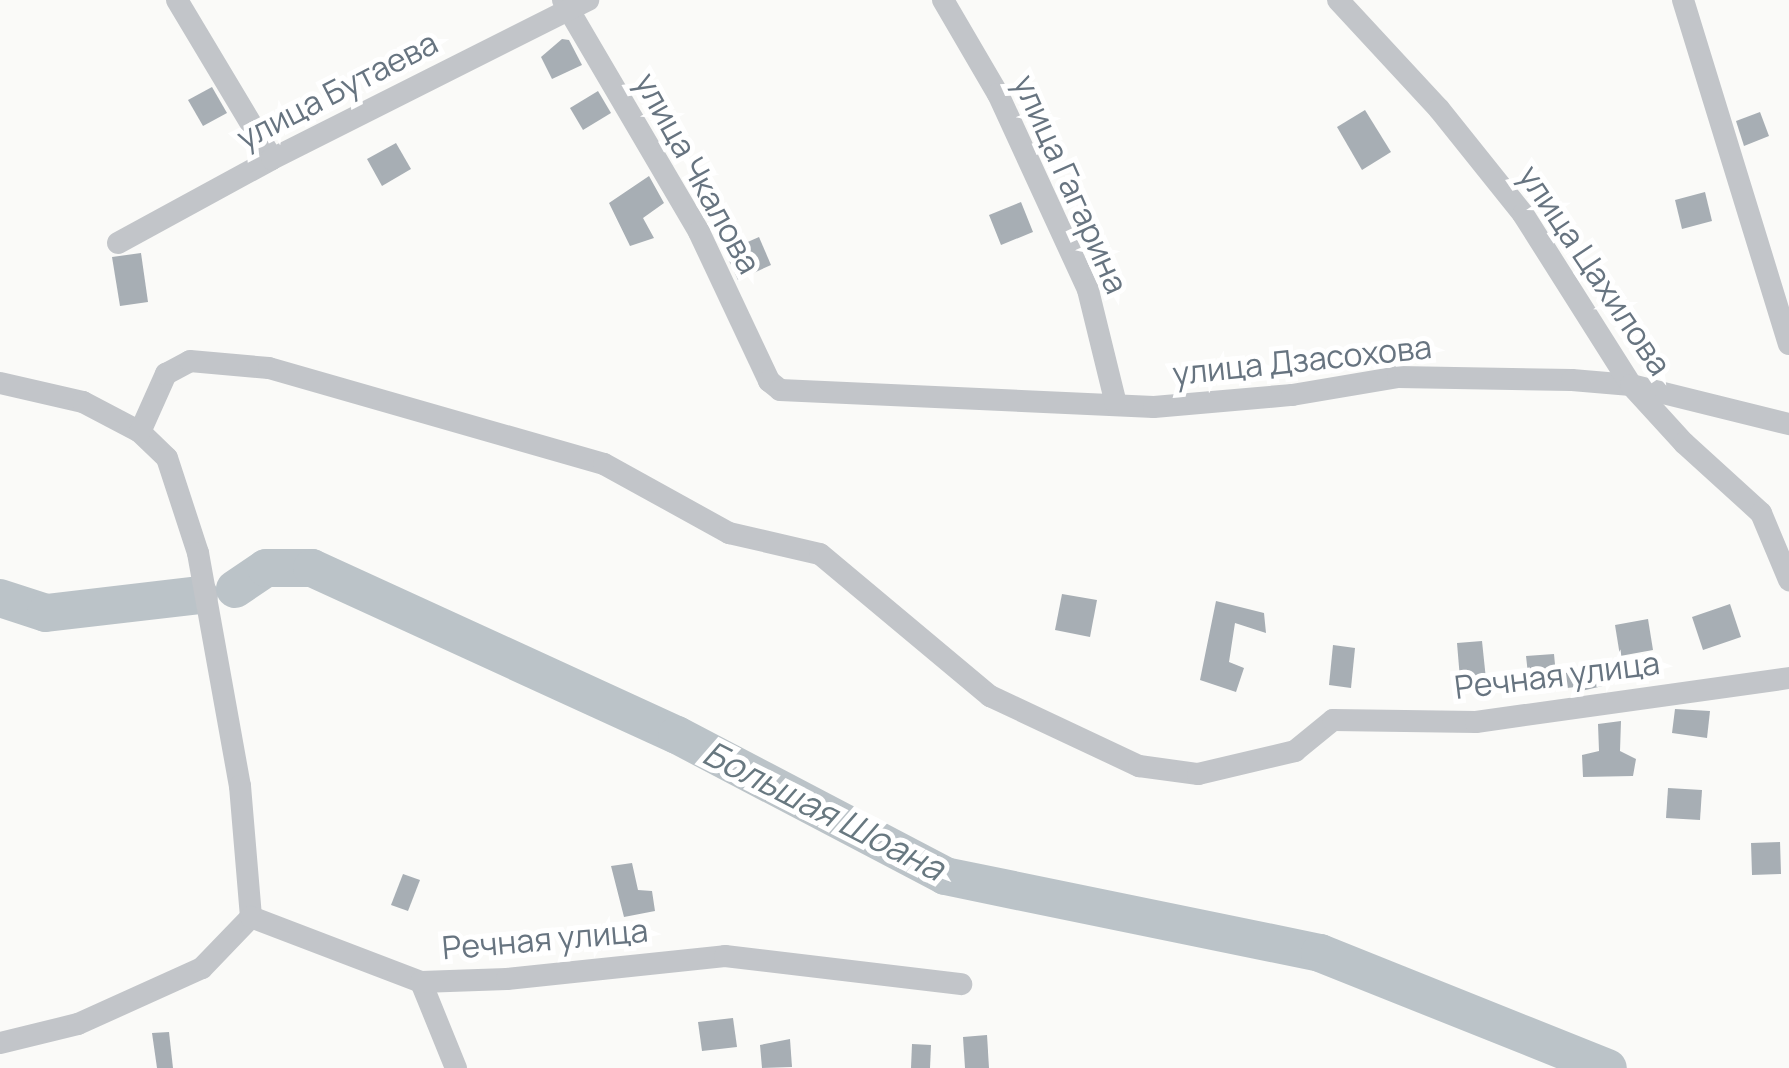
<!DOCTYPE html>
<meta charset="utf-8">
<style>
body{margin:0}
#map{position:relative;width:1789px;height:1068px;overflow:hidden;background:#fafaf8;font-family:Manrope,sans-serif}
div>[style]{position:absolute}
.river>*{height:38px;margin:-19px;padding:0 19px;transform-origin:19px;border-radius:19px;background:#bbc3c8}
.building>*{inset:0;background:#a7aeb4}
.street>*{height:22px;margin:-11px;padding:0 11px;transform-origin:11px;border-radius:11px;background:#c2c5c9}
span{translate:-50% -50%;white-space:nowrap;text-align:center;line-height:1.15;-webkit-text-stroke:10px #fff;paint-order:stroke}
.street-label{font-size:32px;color:#677480}
.water-label{font-size:35px;color:#687880;font-style:italic}
</style>
<div id="map">
<div class="river">
<i style="left:235px;top:589px;width:37px;rotate:-34deg"></i>
<i style="left:266px;top:568px;width:46px"></i>
<i style="left:312px;top:568px;width:401px;rotate:24.6deg"></i>
<i style="left:677px;top:735px;width:303px;rotate:27.7deg"></i>
<i style="left:945px;top:876px;width:383px;rotate:11.6deg"></i>
<i style="left:1320px;top:953px;width:310px;rotate:21.8deg"></i>
<i style="left:0;top:598px;width:48px;rotate:18.1deg"></i>
<i style="left:46px;top:613px;width:154px;rotate:-6.7deg"></i>
</div>
<div class="building">
<i style="clip-path:polygon(562px 39px,569px 40px,582px 65px,552px 79px,541px 57px)"></i>
<i style="clip-path:polygon(212px 87px,227px 113px,203px 126px,188px 100px)"></i>
<i style="clip-path:polygon(598px 91px,611px 113px,583px 130px,570px 108px)"></i>
<i style="clip-path:polygon(1365px 110px,1391px 152px,1362px 170px,1337px 127px)"></i>
<i style="clip-path:polygon(1760px 112px,1769px 136px,1744px 146px,1736px 121px)"></i>
<i style="clip-path:polygon(396px 143px,411px 169px,382px 186px,367px 159px)"></i>
<i style="clip-path:polygon(649px 176px,664px 203px,643px 218px,654px 238px,630px 246px,609px 203px)"></i>
<i style="clip-path:polygon(1705px 192px,1712px 221px,1682px 229px,1675px 200px)"></i>
<i style="clip-path:polygon(1021px 202px,1033px 232px,1001px 245px,989px 215px)"></i>
<i style="clip-path:polygon(759px 237px,771px 265px,738px 280px,725px 252px)"></i>
<i style="clip-path:polygon(141px 253px,148px 302px,120px 306px,112px 257px)"></i>
<i style="clip-path:polygon(1062px 594px,1097px 600px,1090px 637px,1055px 630px)"></i>
<i style="clip-path:polygon(1216px 601px,1264px 613px,1266px 633px,1235px 623px,1229px 662px,1244px 668px,1236px 692px,1200px 680px)"></i>
<i style="clip-path:polygon(1730px 604px,1741px 637px,1703px 650px,1692px 617px)"></i>
<i style="clip-path:polygon(1648px 619px,1653px 650px,1620px 656px,1615px 625px)"></i>
<i style="clip-path:polygon(1482px 641px,1487px 689px,1461px 691px,1457px 643px)"></i>
<i style="clip-path:polygon(1333px 645px,1355px 648px,1351px 688px,1329px 685px)"></i>
<i style="clip-path:polygon(1554px 654px,1556px 675px,1603px 665px,1607px 685px,1577px 692px,1576px 687px,1530px 692px,1526px 656px)"></i>
<i style="clip-path:polygon(1675px 709px,1710px 711px,1707px 738px,1672px 733px)"></i>
<i style="clip-path:polygon(1621px 721px,1620px 751px,1636px 759px,1633px 776px,1583px 777px,1582px 755px,1599px 751px,1598px 724px)"></i>
<i style="clip-path:polygon(1668px 788px,1702px 790px,1700px 820px,1666px 818px)"></i>
<i style="clip-path:polygon(1780px 842px,1781px 874px,1752px 875px,1751px 843px)"></i>
<i style="clip-path:polygon(632px 863px,638px 890px,652px 891px,655px 911px,624px 917px,611px 866px)"></i>
<i style="clip-path:polygon(403px 874px,420px 880px,408px 911px,391px 905px)"></i>
<i style="clip-path:polygon(733px 1018px,737px 1047px,702px 1051px,698px 1022px)"></i>
<i style="clip-path:polygon(169px 1032px,173px 1068px,157px 1068px,152px 1033px)"></i>
<i style="clip-path:polygon(987px 1035px,989px 1068px,965px 1068px,963px 1037px)"></i>
<i style="clip-path:polygon(790px 1039px,792px 1067px,762px 1068px,760px 1045px)"></i>
<i style="clip-path:polygon(912px 1044px,931px 1045px,930px 1068px,911px 1068px)"></i>
</div>
<div class="street">
<i style="left:177px;top:0;width:185px;rotate:59.1deg"></i>
<i style="left:563px;top:0;width:269px;rotate:59.6deg"></i>
<i style="left:699px;top:232px;width:165px;rotate:64.8deg"></i>
<i style="left:769px;top:381px;width:14px;rotate:39deg"></i>
<i style="left:780px;top:390px;width:374px;rotate:2.6deg"></i>
<i style="left:1154px;top:407px;width:139px;rotate:-5deg"></i>
<i style="left:1292px;top:395px;width:108px;rotate:-9.6deg"></i>
<i style="left:1398px;top:377px;width:174px;rotate:1deg"></i>
<i style="left:1572px;top:380px;width:59px;rotate:4.8deg"></i>
<i style="left:1631px;top:385px;width:163px;rotate:13.9deg"></i>
<i style="left:943px;top:0;width:109px;rotate:59.7deg"></i>
<i style="left:998px;top:94px;width:216px;rotate:65.3deg"></i>
<i style="left:1088px;top:290px;width:117px;rotate:76.2deg"></i>
<i style="left:1338px;top:0;width:149px;rotate:47.2deg"></i>
<i style="left:1439px;top:109px;width:134px;rotate:51.3deg"></i>
<i style="left:1523px;top:214px;width:202px;rotate:57.7deg"></i>
<i style="left:1631px;top:385px;width:79px;rotate:47.6deg"></i>
<i style="left:1684px;top:443px;width:104px;rotate:42.3deg"></i>
<i style="left:1761px;top:513px;width:73px;rotate:67.3deg"></i>
<i style="left:1683px;top:0;width:360px;rotate:72.9deg"></i>
<i style="left:118px;top:243px;width:175px;rotate:-28.6deg"></i>
<i style="left:272px;top:159px;width:354px;rotate:-26.7deg"></i>
<i style="left:0;top:383px;width:85px;rotate:12.9deg"></i>
<i style="left:83px;top:402px;width:64px;rotate:27.8deg"></i>
<i style="left:140px;top:432px;width:37px;rotate:44deg"></i>
<i style="left:167px;top:458px;width:100px;rotate:71.9deg"></i>
<i style="left:198px;top:553px;width:237px;rotate:79.8deg"></i>
<i style="left:240px;top:786px;width:131px;rotate:85.2deg"></i>
<i style="left:140px;top:432px;width:64px;rotate:-65.9deg"></i>
<i style="left:166px;top:374px;width:27px;rotate:-28deg"></i>
<i style="left:190px;top:361px;width:79px;rotate:5.1deg"></i>
<i style="left:269px;top:368px;width:348px;rotate:16deg"></i>
<i style="left:604px;top:464px;width:143px;rotate:28.9deg"></i>
<i style="left:729px;top:533px;width:93px;rotate:13deg"></i>
<i style="left:820px;top:554px;width:222px;rotate:39.9deg"></i>
<i style="left:990px;top:696px;width:165px;rotate:25.2deg"></i>
<i style="left:1139px;top:766px;width:60px;rotate:7.7deg"></i>
<i style="left:1198px;top:774px;width:100px;rotate:-13.3deg"></i>
<i style="left:1295px;top:751px;width:49px;rotate:-39.2deg"></i>
<i style="left:1333px;top:720px;width:143px;rotate:0.8deg"></i>
<i style="left:1476px;top:722px;width:316px;rotate:-8deg"></i>
<i style="left:421px;top:982px;width:93px;rotate:67.9deg"></i>
<i style="left:0;top:1043px;width:80px;rotate:-13.7deg"></i>
<i style="left:78px;top:1024px;width:136px;rotate:-24.3deg"></i>
<i style="left:202px;top:968px;width:71px;rotate:-46.1deg"></i>
<i style="left:251px;top:917px;width:182px;rotate:20.9deg"></i>
<i style="left:421px;top:982px;width:86px;rotate:-2deg"></i>
<i style="left:507px;top:979px;width:219px;rotate:-6deg"></i>
<i style="left:725px;top:956px;width:238px;rotate:6.8deg"></i>
</div>
<div class="street-label">
<span style="left:337px;top:90px;rotate:-27deg">улица Бутаева</span>
<span style="left:698px;top:173px;rotate:61deg">улица Чкалова</span>
<span style="left:1071px;top:184px;rotate:66deg">улица Гагарина</span>
<span style="left:1595px;top:270px;rotate:56deg">улица Цахилова</span>
<span style="left:1302px;top:360px;rotate:-6deg">улица Дзасохова</span>
<span style="left:1557px;top:675px;rotate:-7deg">Речная улица</span>
<span style="left:545px;top:939px;rotate:-5deg">Речная улица</span>
</div>
<div class="water-label">
<span style="left:824px;top:810px;rotate:27deg">Большая Шоана</span>
</div>
</div>
